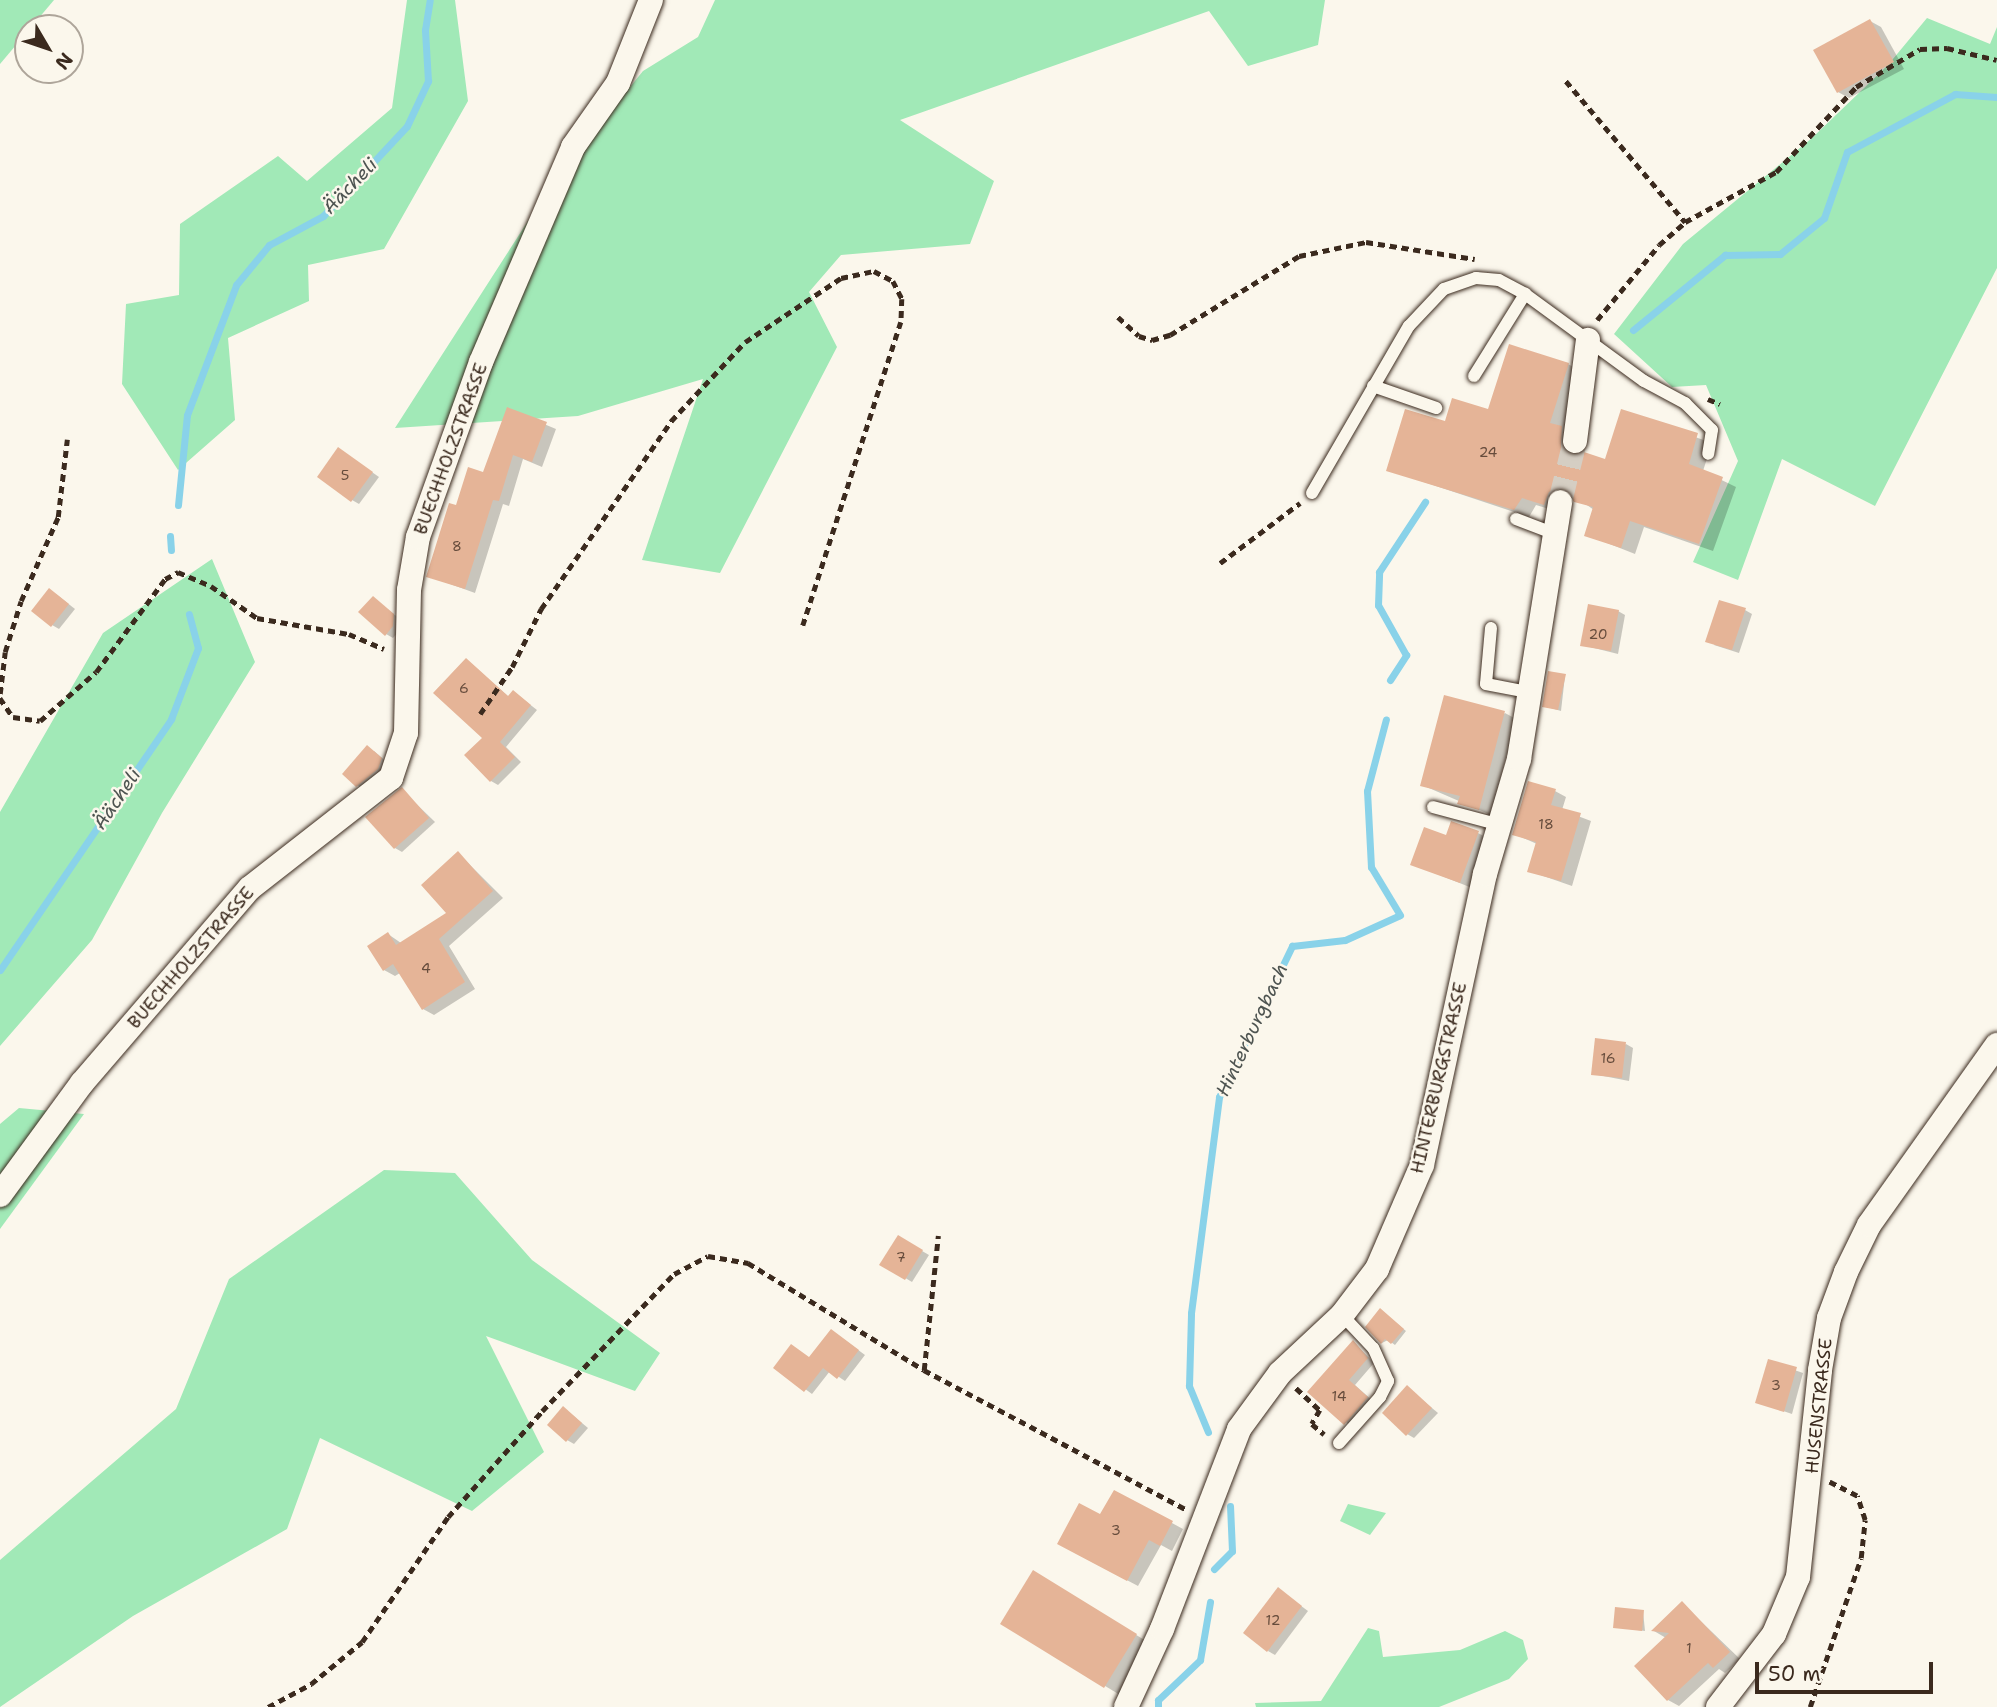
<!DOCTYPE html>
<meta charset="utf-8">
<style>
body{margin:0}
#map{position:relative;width:1997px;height:1707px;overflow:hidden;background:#fbf7ec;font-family:"Shantell Sans",sans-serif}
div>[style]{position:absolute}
.green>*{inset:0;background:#a1e9b7}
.shadow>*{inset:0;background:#0003}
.stream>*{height:7px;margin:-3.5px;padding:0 3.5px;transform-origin:3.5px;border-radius:3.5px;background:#89d2e9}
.building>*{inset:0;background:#e5b497}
.street-tunnel>*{height:24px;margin-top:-12px;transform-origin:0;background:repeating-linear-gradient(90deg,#d5cec3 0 24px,transparent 0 36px)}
.path>*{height:4.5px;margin-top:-2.25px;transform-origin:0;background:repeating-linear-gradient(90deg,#3b2a1e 0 7px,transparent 0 12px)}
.roads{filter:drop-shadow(0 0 2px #3b2a1e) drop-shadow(0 0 2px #3b2a1e)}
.lane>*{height:12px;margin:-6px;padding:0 6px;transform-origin:6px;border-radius:6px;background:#fbf7ec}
.street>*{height:24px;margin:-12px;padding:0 12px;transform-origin:12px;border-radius:12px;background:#fbf7ec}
span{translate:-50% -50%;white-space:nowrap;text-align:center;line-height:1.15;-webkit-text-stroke:5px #fbf7ec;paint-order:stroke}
.number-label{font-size:14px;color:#664c3c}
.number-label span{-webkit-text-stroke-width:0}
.street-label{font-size:18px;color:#3b2a1e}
.water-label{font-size:19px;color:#4e5451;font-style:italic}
.north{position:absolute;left:14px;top:14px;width:70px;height:70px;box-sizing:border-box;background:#fbf7ec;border:2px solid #aea59a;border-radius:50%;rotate:129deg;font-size:19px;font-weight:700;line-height:28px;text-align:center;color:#3b2a1e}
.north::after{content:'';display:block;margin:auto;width:24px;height:32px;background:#3b2a1e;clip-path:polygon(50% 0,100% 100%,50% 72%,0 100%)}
.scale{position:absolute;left:1755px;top:1662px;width:178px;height:32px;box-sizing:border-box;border:4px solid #3b2a1e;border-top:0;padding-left:9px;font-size:21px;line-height:24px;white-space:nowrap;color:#3b2a1e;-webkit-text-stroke:5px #fbf7ec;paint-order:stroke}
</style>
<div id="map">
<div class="green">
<i style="clip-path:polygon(0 0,54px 0,0 64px)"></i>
<i style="clip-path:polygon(407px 0,455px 0,468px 101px,384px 249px,308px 265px,309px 301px,228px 338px,235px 420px,178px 470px,122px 384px,126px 304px,179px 295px,180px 224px,278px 156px,307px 181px,392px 108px)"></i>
<i style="clip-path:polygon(715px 0,1325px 0,1318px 45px,1248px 66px,1209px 11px,900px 120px,994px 181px,970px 244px,841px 255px,809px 292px,837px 347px,720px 573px,642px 560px,703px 379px,578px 416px,395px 428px,553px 182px,643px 71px,698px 37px)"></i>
<i style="clip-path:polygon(1927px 18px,1990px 44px,1997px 27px,1997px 268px,1875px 506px,1782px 459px,1738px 580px,1693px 562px,1738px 461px,1706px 385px,1672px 387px,1614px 334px,1683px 244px,1812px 138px,1888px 65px)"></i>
<i style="clip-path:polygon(212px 559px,255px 662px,162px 813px,92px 940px,0 1046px,0 812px,103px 633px)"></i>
<i style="clip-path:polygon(19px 1108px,84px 1114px,0 1229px,0 1124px)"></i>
<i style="clip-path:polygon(384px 1170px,455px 1173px,532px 1260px,660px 1353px,635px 1391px,486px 1336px,544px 1452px,472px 1511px,320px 1438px,287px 1529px,133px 1616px,0 1707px,0 1560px,176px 1409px,229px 1279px)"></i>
<i style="clip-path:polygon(1348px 1504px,1386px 1513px,1370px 1535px,1340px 1521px)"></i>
<i style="clip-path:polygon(1368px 1628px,1379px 1631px,1383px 1657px,1460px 1650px,1505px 1631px,1523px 1640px,1528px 1659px,1509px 1679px,1439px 1707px,1256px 1707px,1255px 1703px,1321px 1701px)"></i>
</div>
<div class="shadow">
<i style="clip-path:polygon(1870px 21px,1881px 27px,1904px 69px,1849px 98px,1838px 92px)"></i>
<i style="clip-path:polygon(1568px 364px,1582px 372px,1575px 454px,1607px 461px,1622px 411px,1712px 443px,1703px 471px,1736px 487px,1713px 551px,1644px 527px,1635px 554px,1587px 535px,1594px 510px,1574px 496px,1559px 512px,1536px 505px,1529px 517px,1388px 470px,1446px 424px,1489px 412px)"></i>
<i style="clip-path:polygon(508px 409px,556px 429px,542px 467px,523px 459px,509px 506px,503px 504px,475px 593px,428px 576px,457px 507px,484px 474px)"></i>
<i style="clip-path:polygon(346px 454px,379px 477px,359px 504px,352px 500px)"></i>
<i style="clip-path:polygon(56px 594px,75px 609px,59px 629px,52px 625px)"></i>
<i style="clip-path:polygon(373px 598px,400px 619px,400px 630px,393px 638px,386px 634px)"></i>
<i style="clip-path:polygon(1745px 610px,1752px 614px,1739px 653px,1714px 645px)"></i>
<i style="clip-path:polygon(1618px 611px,1625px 615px,1618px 654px,1582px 645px)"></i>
<i style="clip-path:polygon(466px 660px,509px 697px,514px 692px,537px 710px,506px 747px,521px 762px,498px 785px,491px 781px)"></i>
<i style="clip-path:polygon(1565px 676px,1561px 711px,1544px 706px)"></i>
<i style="clip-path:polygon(1505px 713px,1516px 719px,1491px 815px,1422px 785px)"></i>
<i style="clip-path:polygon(374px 751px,388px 763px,364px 789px,357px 785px)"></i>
<i style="clip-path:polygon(402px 790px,435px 822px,402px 852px,395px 848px)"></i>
<i style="clip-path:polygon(1555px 791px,1566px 797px,1562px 810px,1591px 821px,1572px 886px,1529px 871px,1537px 844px,1514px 834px)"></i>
<i style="clip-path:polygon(1478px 833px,1489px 839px,1472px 888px,1412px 864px,1447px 837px)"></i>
<i style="clip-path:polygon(458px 853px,503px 898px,449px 946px,475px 989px,434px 1015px,423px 1009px,400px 973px,395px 976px,384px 970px,388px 934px,401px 943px,449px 913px)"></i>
<i style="clip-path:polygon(1626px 1044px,1633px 1048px,1629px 1081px,1593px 1074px)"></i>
<i style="clip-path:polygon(898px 1237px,929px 1255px,912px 1282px,882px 1264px)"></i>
<i style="clip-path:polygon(1383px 1312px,1406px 1331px,1395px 1345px,1388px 1340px,1382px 1343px)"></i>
<i style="clip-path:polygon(838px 1335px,865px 1355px,845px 1381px,830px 1371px,812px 1394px,775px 1367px,810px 1359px)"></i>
<i style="clip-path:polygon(1354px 1342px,1374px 1363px,1355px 1385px,1374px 1402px,1352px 1427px,1310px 1392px)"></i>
<i style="clip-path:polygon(1769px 1361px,1803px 1373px,1792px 1414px,1757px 1402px)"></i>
<i style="clip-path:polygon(1408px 1388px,1438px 1413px,1414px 1438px,1407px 1434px)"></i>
<i style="clip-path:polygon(564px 1408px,588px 1428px,574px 1444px,567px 1440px)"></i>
<i style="clip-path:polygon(1115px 1492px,1183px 1529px,1172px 1551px,1161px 1545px,1138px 1586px,1070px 1550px,1101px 1517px)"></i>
<i style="clip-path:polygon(1048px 1581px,1151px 1644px,1120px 1695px,1003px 1624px)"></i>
<i style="clip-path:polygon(1285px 1594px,1308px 1611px,1275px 1655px,1268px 1651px)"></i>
<i style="clip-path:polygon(1683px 1604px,1740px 1659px,1725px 1673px,1719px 1669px,1679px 1706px,1668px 1700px,1666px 1638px,1654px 1631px)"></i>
<i style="clip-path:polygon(1643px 1611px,1645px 1631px,1615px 1627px)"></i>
</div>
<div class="stream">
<i style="left:1633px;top:330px;width:119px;rotate:-39.2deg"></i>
<i style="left:1725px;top:255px;width:55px;rotate:-1deg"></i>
<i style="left:1780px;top:254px;width:57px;rotate:-39.3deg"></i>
<i style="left:1824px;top:218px;width:70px;rotate:-70.8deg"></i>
<i style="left:1847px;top:152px;width:123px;rotate:-28.2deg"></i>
<i style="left:1955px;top:94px;width:42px;rotate:4.1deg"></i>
<i style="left:178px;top:505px;width:90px;rotate:-84.3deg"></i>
<i style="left:187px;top:415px;width:139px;rotate:-69.3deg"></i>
<i style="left:236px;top:285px;width:52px;rotate:-50.5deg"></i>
<i style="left:269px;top:245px;width:61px;rotate:-28.2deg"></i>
<i style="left:323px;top:216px;width:123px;rotate:-47deg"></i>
<i style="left:407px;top:126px;width:50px;rotate:-65deg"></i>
<i style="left:428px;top:81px;width:51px;rotate:-93.4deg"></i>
<i style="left:425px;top:30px;width:30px;rotate:-81deg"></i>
<i style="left:170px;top:536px;width:14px;rotate:86deg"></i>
<i style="left:1390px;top:680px;width:30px;rotate:-57deg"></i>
<i style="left:1406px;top:655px;width:57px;rotate:-119.2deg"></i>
<i style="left:1378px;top:605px;width:33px;rotate:-88deg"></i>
<i style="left:1379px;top:572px;width:84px;rotate:-56.7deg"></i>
<i style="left:0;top:970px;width:304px;rotate:-55.7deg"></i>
<i style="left:171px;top:719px;width:76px;rotate:-69.2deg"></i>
<i style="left:198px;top:648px;width:35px;rotate:-105deg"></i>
<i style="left:1208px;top:1432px;width:50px;rotate:-112.4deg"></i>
<i style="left:1189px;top:1386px;width:73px;rotate:-88.4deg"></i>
<i style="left:1191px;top:1313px;width:218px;rotate:-82.6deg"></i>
<i style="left:1219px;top:1097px;width:168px;rotate:-64.2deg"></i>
<i style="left:1292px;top:946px;width:53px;rotate:-6.5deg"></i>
<i style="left:1345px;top:940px;width:60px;rotate:-24.4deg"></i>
<i style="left:1400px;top:915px;width:56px;rotate:-121.1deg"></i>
<i style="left:1371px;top:867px;width:76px;rotate:-93deg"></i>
<i style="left:1367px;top:791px;width:74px;rotate:-75.2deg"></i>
<i style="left:1214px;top:1569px;width:25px;rotate:-45deg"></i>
<i style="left:1232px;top:1551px;width:45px;rotate:-92.5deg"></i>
<i style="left:1158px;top:1707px;width:7px;rotate:-90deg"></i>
<i style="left:1158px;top:1700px;width:58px;rotate:-43.6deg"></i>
<i style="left:1200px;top:1660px;width:59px;rotate:-80.2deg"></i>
</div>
<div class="building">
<i style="clip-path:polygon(1870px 19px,1894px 62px,1837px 93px,1813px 50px)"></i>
<i style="clip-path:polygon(1509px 344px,1569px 363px,1550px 423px,1562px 426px,1561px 446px,1567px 453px,1584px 452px,1605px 459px,1621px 409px,1698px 433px,1689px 464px,1723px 477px,1699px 544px,1630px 521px,1621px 548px,1584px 536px,1593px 507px,1574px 502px,1563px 487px,1549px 492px,1544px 505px,1522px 498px,1514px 510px,1386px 471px,1405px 409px,1445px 421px,1452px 398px,1488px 409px)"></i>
<i style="clip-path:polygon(507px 407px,547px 422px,532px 462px,513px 455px,499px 501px,493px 500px,465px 589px,426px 577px,449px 503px,456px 505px,468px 467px,483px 472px)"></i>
<i style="clip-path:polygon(338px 447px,373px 472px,351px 502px,317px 477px)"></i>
<i style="clip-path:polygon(49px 588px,69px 604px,51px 627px,31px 611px)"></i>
<i style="clip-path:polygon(373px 596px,394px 614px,393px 626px,385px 636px,358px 612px)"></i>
<i style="clip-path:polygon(1719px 600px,1746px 608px,1732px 650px,1705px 642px)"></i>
<i style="clip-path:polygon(1588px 604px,1619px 610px,1611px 651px,1580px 646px)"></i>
<i style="clip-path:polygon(466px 658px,508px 696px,513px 690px,531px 705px,500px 742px,515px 757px,490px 782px,464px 755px,482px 738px,433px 693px)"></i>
<i style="clip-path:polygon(1548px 671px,1566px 674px,1558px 710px,1542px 707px)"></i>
<i style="clip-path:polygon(1444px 695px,1505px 711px,1479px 810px,1457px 804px,1460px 796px,1420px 786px)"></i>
<i style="clip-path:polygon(367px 745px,382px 758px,378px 769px,356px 787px,342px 774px)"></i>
<i style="clip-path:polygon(1528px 781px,1556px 789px,1551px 805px,1581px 813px,1561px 881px,1527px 872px,1536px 842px,1512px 835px)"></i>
<i style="clip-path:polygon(402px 787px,429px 818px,394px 849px,365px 817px)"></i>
<i style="clip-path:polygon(1451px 821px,1479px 831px,1460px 883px,1410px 865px,1424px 827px,1446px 835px)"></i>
<i style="clip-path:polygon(458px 851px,493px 891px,439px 939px,465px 982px,422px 1010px,393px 964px,383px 971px,367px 946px,388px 932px,396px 945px,446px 913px,421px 885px)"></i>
<i style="clip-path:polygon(1595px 1038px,1626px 1042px,1622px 1078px,1591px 1075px)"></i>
<i style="clip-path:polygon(898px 1235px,923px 1250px,905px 1280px,879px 1265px)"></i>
<i style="clip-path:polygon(1380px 1308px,1404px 1329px,1391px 1344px,1385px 1339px,1381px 1344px,1365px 1327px)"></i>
<i style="clip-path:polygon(831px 1329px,859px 1350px,837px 1379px,823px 1368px,804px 1392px,773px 1368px,791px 1344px,809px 1357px)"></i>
<i style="clip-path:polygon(1353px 1340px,1368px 1358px,1349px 1380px,1368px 1397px,1344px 1425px,1307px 1392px)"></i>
<i style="clip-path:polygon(1768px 1359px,1797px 1367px,1784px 1412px,1755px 1403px)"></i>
<i style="clip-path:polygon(1407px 1385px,1432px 1408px,1406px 1436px,1382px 1413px)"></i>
<i style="clip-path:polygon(563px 1406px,582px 1423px,566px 1442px,547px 1425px)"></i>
<i style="clip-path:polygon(1114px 1490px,1173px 1521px,1160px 1546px,1149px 1540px,1127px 1581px,1057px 1544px,1079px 1503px,1100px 1514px)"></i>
<i style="clip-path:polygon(1033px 1570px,1137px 1634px,1104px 1688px,1000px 1624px)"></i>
<i style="clip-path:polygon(1278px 1587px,1302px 1606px,1267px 1652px,1243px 1633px)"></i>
<i style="clip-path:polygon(1682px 1601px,1730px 1652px,1713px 1668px,1708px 1663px,1667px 1701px,1634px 1666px,1669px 1633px,1651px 1631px)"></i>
<i style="clip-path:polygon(1615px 1607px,1644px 1610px,1642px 1631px,1613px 1628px)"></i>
</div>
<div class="street-tunnel">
<i style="left:1560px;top:502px;width:63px;rotate:-76.2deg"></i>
</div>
<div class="path">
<i style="left:1566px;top:81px;width:185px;rotate:49.8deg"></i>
<i style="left:1118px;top:317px;width:28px;rotate:42deg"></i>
<i style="left:1139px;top:336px;width:14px;rotate:17deg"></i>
<i style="left:1152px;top:340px;width:19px;rotate:-16deg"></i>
<i style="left:1170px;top:335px;width:151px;rotate:-31.5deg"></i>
<i style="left:1299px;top:256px;width:68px;rotate:-11.8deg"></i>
<i style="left:1366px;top:242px;width:110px;rotate:8.9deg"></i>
<i style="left:1597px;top:320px;width:97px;rotate:-50.4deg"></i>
<i style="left:1659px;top:245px;width:35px;rotate:-41deg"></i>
<i style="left:1685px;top:222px;width:104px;rotate:-28.8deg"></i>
<i style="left:1776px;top:172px;width:117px;rotate:-46.7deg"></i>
<i style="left:1856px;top:87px;width:74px;rotate:-30.7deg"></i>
<i style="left:1920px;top:49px;width:27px;rotate:-2deg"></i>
<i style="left:1947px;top:48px;width:51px;rotate:13.5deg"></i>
<i style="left:1708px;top:399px;width:13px;rotate:23deg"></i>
<i style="left:1220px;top:563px;width:100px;rotate:-36.9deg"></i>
<i style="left:0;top:694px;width:42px;rotate:-83.2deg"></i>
<i style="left:5px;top:652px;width:53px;rotate:-72.6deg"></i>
<i style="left:21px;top:601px;width:92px;rotate:-66.2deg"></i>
<i style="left:58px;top:517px;width:78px;rotate:-83.3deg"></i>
<i style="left:0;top:698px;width:23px;rotate:56deg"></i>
<i style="left:13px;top:717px;width:27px;rotate:8deg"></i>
<i style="left:40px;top:721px;width:74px;rotate:-41.2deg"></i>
<i style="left:96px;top:672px;width:116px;rotate:-53.4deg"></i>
<i style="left:165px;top:579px;width:15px;rotate:-28deg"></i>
<i style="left:178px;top:572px;width:36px;rotate:23deg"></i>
<i style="left:211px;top:586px;width:56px;rotate:34.8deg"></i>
<i style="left:257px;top:618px;width:93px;rotate:9.9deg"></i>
<i style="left:349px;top:634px;width:38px;rotate:23deg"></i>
<i style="left:480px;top:714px;width:57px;rotate:-55.8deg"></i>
<i style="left:512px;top:667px;width:65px;rotate:-63.4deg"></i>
<i style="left:541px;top:609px;width:229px;rotate:-55.3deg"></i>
<i style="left:671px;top:421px;width:108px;rotate:-46.9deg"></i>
<i style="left:745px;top:342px;width:115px;rotate:-33.7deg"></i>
<i style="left:841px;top:278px;width:34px;rotate:-12deg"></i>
<i style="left:874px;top:271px;width:21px;rotate:28deg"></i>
<i style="left:893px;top:281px;width:20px;rotate:63deg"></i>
<i style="left:902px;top:299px;width:23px;rotate:92deg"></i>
<i style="left:901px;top:322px;width:319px;rotate:107.9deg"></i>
<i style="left:924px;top:1370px;width:135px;rotate:-84deg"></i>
<i style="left:1296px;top:1388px;width:33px;rotate:43deg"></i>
<i style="left:1320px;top:1410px;width:16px;rotate:120deg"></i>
<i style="left:1312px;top:1424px;width:16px;rotate:40deg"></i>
<i style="left:268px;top:1707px;width:49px;rotate:-28.1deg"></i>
<i style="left:311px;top:1684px;width:66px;rotate:-39.5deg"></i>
<i style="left:362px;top:1642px;width:152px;rotate:-55.5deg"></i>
<i style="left:448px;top:1517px;width:142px;rotate:-48.4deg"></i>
<i style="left:542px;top:1411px;width:190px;rotate:-46.1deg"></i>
<i style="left:674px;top:1274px;width:38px;rotate:-28deg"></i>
<i style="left:708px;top:1256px;width:41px;rotate:9.9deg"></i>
<i style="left:748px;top:1263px;width:206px;rotate:31.3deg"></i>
<i style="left:924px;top:1370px;width:296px;rotate:28deg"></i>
<i style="left:1810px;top:1707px;width:157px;rotate:-71.1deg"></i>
<i style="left:1861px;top:1558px;width:38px;rotate:-84deg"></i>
<i style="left:1865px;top:1520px;width:25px;rotate:-108deg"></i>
<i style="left:1857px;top:1496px;width:31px;rotate:-153deg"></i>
</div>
<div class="roads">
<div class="lane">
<i style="left:1474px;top:376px;width:97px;rotate:-58.1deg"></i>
<i style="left:1373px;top:386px;width:67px;rotate:19.2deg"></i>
<i style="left:1312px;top:493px;width:193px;rotate:-59.9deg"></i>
<i style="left:1409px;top:326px;width:51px;rotate:-46.6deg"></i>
<i style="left:1444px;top:289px;width:34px;rotate:-19deg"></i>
<i style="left:1476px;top:278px;width:23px;rotate:5deg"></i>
<i style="left:1499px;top:280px;width:30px;rotate:28deg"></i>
<i style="left:1525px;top:294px;width:147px;rotate:36.2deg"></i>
<i style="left:1644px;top:381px;width:47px;rotate:28.2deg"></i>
<i style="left:1685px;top:403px;width:38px;rotate:45deg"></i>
<i style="left:1712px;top:430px;width:24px;rotate:99deg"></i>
<i style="left:1516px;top:519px;width:42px;rotate:21deg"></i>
<i style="left:1491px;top:628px;width:56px;rotate:95.1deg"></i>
<i style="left:1486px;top:684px;width:43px;rotate:10.8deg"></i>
<i style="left:1433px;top:807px;width:69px;rotate:15deg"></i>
<i style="left:1339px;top:1443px;width:62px;rotate:-48.3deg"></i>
<i style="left:1380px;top:1397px;width:18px;rotate:-63deg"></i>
<i style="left:1388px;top:1381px;width:36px;rotate:-114deg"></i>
<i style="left:1373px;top:1348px;width:45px;rotate:-133.2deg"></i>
</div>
<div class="street">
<i style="left:1575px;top:441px;width:102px;rotate:-82.7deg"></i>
<i style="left:0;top:1195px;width:139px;rotate:-53.8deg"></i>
<i style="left:82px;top:1083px;width:257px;rotate:-49.3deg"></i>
<i style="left:250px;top:888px;width:179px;rotate:-38deg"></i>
<i style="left:391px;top:778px;width:47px;rotate:-71.6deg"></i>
<i style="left:406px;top:733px;width:143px;rotate:-88.8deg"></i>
<i style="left:409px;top:590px;width:54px;rotate:-80.4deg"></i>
<i style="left:418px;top:537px;width:186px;rotate:-70.2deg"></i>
<i style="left:481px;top:362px;width:234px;rotate:-66.8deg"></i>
<i style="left:573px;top:147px;width:78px;rotate:-54.9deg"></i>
<i style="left:618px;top:83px;width:89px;rotate:-68.3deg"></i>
<i style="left:1126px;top:1707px;width:86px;rotate:-65.2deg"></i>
<i style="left:1162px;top:1629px;width:214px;rotate:-68.9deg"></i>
<i style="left:1239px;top:1429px;width:69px;rotate:-53.8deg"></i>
<i style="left:1280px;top:1373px;width:85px;rotate:-43.1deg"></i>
<i style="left:1342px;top:1315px;width:58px;rotate:-52.7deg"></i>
<i style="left:1377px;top:1269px;width:113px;rotate:-66.6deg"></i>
<i style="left:1422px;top:1165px;width:298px;rotate:-77.8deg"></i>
<i style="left:1485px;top:874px;width:120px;rotate:-73.5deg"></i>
<i style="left:1519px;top:759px;width:260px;rotate:-80.9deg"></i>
<i style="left:1718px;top:1707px;width:92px;rotate:-52.5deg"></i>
<i style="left:1774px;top:1634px;width:62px;rotate:-67.2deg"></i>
<i style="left:1798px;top:1577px;width:208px;rotate:-83.9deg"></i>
<i style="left:1820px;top:1370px;width:53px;rotate:-80.2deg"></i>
<i style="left:1829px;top:1318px;width:49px;rotate:-69.7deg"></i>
<i style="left:1846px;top:1272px;width:52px;rotate:-63.9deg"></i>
<i style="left:1869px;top:1225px;width:221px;rotate:-54.6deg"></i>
</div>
</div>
<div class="number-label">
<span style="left:1488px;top:452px">24</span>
<span style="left:345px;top:475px">5</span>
<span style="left:457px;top:546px">8</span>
<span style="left:1598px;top:634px">20</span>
<span style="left:464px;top:688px">6</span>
<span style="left:1546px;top:824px">18</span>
<span style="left:426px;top:968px">4</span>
<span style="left:1608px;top:1058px">16</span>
<span style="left:901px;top:1257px">7</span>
<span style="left:1776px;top:1385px">3</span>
<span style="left:1339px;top:1396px">14</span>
<span style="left:1116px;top:1530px">3</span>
<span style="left:1273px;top:1620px">12</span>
<span style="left:1689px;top:1648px">1</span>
</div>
<div class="street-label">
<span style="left:451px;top:449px;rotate:-70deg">BUECHHOLZSTRASSE</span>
<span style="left:191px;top:958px;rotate:-49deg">BUECHHOLZSTRASSE</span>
<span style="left:1439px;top:1078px;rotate:-77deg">HINTERBURGSTRASSE</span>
<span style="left:1819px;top:1406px;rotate:-84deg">HUSENSTRASSE</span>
</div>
<div class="water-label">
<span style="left:350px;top:186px;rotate:-46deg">Äächeli</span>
<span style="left:117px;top:799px;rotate:-56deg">Äächeli</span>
<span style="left:1252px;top:1030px;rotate:-65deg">Hinterburgbach</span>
</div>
<div class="north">N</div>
<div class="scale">50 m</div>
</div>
